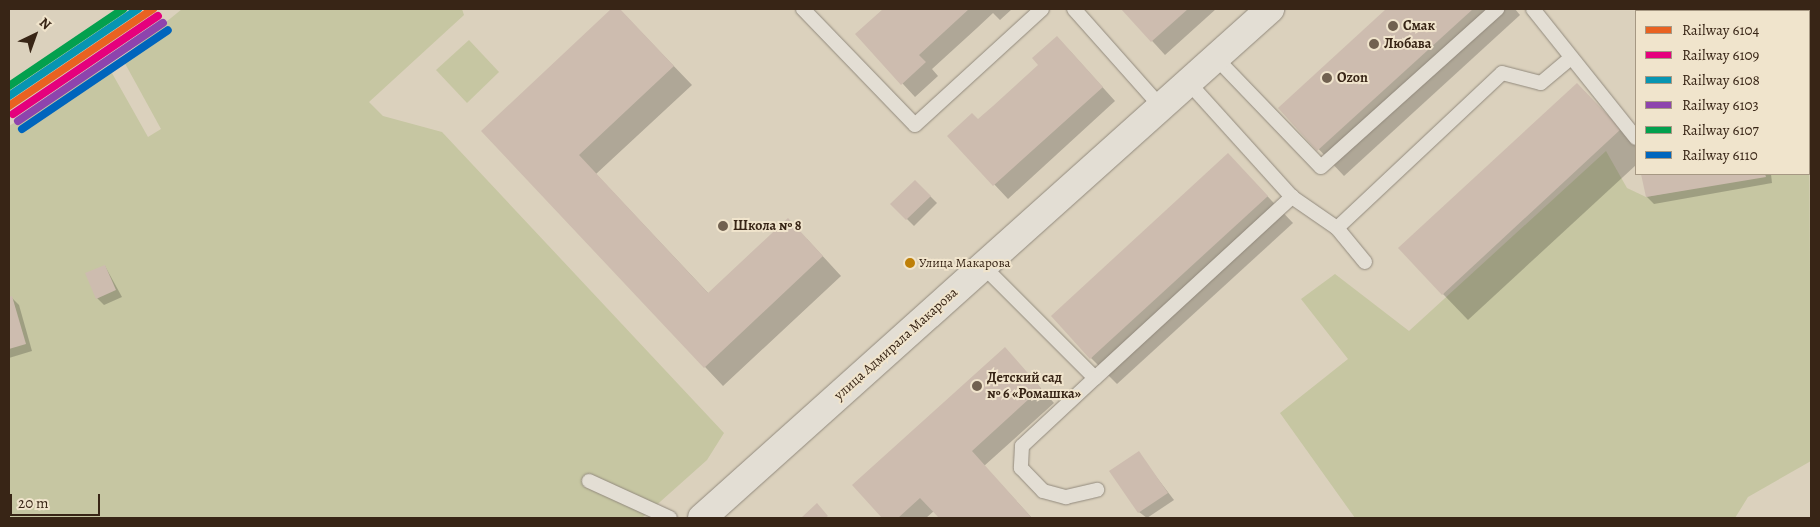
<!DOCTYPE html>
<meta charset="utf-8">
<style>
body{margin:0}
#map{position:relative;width:1820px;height:527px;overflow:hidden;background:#dbd1bd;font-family:Alegreya,serif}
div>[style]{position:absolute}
.green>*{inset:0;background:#c6c6a2}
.shadow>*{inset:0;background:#0003}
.building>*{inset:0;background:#cdbcaf}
.roads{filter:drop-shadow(0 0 1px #928a7d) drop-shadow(0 0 1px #928a7d)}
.lane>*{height:14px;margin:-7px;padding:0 7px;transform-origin:7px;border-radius:7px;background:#e3ded4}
.secondary>*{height:28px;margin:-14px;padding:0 14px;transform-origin:14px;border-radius:14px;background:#e3ded4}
.rail-1>*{height:8px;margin:-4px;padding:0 4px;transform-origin:4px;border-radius:4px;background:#e96221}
.rail-2>*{height:8px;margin:-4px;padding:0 4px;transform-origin:4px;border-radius:4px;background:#e5007d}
.rail-3>*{height:8px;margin:-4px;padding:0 4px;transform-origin:4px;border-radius:4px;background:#0895b2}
.rail-4>*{height:8px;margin:-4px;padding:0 4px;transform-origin:4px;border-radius:4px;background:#8e44ad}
.rail-5>*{height:8px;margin:-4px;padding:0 4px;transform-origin:4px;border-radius:4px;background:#03a04e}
.rail-6>*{height:8px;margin:-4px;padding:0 4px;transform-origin:4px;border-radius:4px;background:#0065bd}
.dots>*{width:14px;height:14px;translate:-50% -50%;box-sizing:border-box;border:2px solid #f0e4cc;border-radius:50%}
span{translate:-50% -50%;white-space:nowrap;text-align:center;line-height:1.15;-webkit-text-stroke:4px #f0e4cc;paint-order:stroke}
.bus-label{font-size:13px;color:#382516}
.left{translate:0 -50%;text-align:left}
.poi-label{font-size:14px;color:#382516;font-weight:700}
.street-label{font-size:14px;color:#382516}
.frame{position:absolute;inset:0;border:10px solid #382516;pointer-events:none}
.legend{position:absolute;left:1635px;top:10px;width:175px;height:165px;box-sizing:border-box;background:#f0e4cc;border:1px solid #a69883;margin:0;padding:6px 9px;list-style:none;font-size:15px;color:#382516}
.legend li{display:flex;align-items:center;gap:10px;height:25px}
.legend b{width:25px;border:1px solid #a69883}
.north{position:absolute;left:10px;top:10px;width:50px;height:50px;-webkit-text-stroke:4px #f0e4cc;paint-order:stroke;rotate:42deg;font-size:14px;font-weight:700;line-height:20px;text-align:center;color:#382516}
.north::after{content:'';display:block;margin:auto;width:18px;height:22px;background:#382516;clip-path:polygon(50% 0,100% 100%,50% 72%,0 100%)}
.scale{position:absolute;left:10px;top:494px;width:90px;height:22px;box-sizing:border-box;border:2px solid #382516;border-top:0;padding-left:6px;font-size:15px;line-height:18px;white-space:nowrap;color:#382516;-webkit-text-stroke:4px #f0e4cc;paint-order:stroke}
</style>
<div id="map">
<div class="green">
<i style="clip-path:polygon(182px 9px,462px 9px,464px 15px,369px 102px,383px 116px,442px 132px,724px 433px,707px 460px,642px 518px,9px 518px,9px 126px,108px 66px,148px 137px,161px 129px,122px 58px)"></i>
<i style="clip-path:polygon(469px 40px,499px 72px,467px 103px,436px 70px)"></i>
<i style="clip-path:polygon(1809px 91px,1811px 461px,1748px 497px,1735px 518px,1355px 518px,1280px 413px,1348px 359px,1301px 299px,1335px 274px,1409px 331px,1606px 151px,1627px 188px,1646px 197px,1772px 174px,1809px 174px)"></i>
</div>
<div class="shadow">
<i style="clip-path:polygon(613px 9px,619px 9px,692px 85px,596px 174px,709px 294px,807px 239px,841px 276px,723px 386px,483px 131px)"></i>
<i style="clip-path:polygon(885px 9px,1012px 9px,1000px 20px,993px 13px,977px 28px,932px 69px,938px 76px,915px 97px,857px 34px)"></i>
<i style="clip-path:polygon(1123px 9px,1216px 9px,1165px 55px)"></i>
<i style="clip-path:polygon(1388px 9px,1515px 9px,1520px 15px,1344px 176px,1280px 108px)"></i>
<i style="clip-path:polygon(1638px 9px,1714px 9px,1712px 11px)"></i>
<i style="clip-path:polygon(1070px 51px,1115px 101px,1008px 199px,949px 136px,978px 121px,1040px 65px)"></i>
<i style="clip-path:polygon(1577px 84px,1636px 146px,1636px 165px,1468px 320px,1443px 294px)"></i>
<i style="clip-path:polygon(1228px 155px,1293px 223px,1117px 384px,1091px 358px)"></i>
<i style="clip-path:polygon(1643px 174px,1771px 174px,1772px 183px,1654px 204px,1647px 197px)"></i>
<i style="clip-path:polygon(915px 181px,937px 203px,914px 226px,892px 204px)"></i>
<i style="clip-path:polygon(105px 266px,122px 297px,104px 305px,97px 298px)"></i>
<i style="clip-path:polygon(12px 298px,19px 305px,32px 351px,9px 358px)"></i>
<i style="clip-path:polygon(1018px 363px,1054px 403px,984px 466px,1032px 518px,941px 518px,934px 511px,926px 518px,883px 518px,854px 485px)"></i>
<i style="clip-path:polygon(1138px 453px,1174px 500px,1147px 518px,1139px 512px)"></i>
</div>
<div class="building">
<i style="clip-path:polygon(611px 9px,620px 9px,674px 66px,579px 155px,708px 293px,788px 218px,823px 256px,704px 368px,481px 131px)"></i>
<i style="clip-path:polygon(883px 9px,969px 9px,919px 55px,926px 62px,901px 85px,855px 34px)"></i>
<i style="clip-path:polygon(1121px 9px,1188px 9px,1151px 42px)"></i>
<i style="clip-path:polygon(1386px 9px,1473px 9px,1317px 151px,1278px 108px)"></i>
<i style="clip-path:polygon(1643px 9px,1667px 9px,1665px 11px)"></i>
<i style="clip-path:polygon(1057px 36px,1103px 87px,993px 186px,947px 136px,972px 113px,978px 119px,993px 106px,1038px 65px,1032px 58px)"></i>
<i style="clip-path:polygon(1577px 83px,1621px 129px,1442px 295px,1398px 248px)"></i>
<i style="clip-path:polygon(1228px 153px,1268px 196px,1090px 359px,1051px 316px)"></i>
<i style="clip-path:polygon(1641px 174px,1765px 174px,1766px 177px,1646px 197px)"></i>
<i style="clip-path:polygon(915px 180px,931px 196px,906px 220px,890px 204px)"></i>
<i style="clip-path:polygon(105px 265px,116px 290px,96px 299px,85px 273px)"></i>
<i style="clip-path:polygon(12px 296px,26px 344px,9px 349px,9px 297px)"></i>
<i style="clip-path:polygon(1005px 347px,1041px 388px,972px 451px,1032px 518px,939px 518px,920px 498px,898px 518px,882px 518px,852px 485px)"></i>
<i style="clip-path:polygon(1139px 451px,1168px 493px,1138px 513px,1109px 471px)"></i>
<i style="clip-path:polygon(817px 503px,828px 516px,825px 518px,801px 518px)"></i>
</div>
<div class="roads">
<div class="lane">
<i style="left:803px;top:9px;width:161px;rotate:46deg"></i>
<i style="left:915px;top:125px;width:172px;rotate:-42.4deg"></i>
<i style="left:1074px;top:9px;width:131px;rotate:48.4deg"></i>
<i style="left:1533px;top:9px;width:165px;rotate:51.4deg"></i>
<i style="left:1728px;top:11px;width:2px;rotate:-63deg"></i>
<i style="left:1216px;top:58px;width:151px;rotate:46.1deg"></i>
<i style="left:1321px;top:167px;width:237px;rotate:-41.9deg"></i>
<i style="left:1292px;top:197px;width:55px;rotate:34.6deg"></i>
<i style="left:1337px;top:228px;width:226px;rotate:-43.2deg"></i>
<i style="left:1502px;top:73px;width:40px;rotate:14.4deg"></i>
<i style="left:1541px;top:83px;width:39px;rotate:-40deg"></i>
<i style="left:1337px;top:228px;width:44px;rotate:50.5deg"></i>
<i style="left:983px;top:266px;width:158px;rotate:45deg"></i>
<i style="left:1095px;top:378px;width:268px;rotate:-42.6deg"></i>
<i style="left:1292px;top:197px;width:155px;rotate:-132.1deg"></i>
<i style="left:1095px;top:378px;width:100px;rotate:137deg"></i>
<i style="left:1022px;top:446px;width:22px;rotate:93deg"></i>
<i style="left:1021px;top:468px;width:32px;rotate:46deg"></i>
<i style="left:1043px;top:491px;width:24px;rotate:15deg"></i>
<i style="left:1066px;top:497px;width:32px;rotate:-13deg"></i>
<i style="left:589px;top:481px;width:89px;rotate:24.6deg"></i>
</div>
<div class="secondary">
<i style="left:702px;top:518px;width:763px;rotate:-41.86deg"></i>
</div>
</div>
<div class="rail-1">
<i style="left:9px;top:106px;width:174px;rotate:-34deg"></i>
</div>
<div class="rail-2">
<i style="left:13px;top:114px;width:175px;rotate:-34.1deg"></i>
</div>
<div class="rail-3">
<i style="left:9px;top:96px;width:156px;rotate:-34deg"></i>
</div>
<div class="rail-4">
<i style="left:18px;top:121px;width:175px;rotate:-34.1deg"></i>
</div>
<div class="rail-5">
<i style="left:9px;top:86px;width:138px;rotate:-34deg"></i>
</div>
<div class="rail-6">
<i style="left:22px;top:129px;width:176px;rotate:-34.1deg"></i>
</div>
<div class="dots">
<i style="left:1393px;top:26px;background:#716150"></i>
<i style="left:1374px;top:44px;background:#716150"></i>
<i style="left:1327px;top:78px;background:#716150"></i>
<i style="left:723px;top:226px;background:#716150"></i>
<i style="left:910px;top:263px;background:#be7f07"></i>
<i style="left:977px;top:386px;background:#716150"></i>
</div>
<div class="bus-label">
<span class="left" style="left:919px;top:263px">Улица Макарова</span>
</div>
<div class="poi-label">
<span class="left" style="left:1403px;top:26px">Смак</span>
<span class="left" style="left:1384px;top:44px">Любава</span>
<span class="left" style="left:1337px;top:78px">Ozon</span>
<span class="left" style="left:733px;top:226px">Школа № 8</span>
<span class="left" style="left:987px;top:386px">Детский сад<br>№ 6 «Ромашка»</span>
</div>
<div class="street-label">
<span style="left:896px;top:344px;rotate:-42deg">улица Адмирала Макарова</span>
</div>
<div class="frame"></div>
<ul class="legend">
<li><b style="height:6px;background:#e96221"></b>Railway 6104</li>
<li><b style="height:6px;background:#e5007d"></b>Railway 6109</li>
<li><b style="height:6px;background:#0895b2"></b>Railway 6108</li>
<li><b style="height:6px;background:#8e44ad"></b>Railway 6103</li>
<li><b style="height:6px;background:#03a04e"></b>Railway 6107</li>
<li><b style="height:6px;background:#0065bd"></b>Railway 6110</li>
</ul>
<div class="north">N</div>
<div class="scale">20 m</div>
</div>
